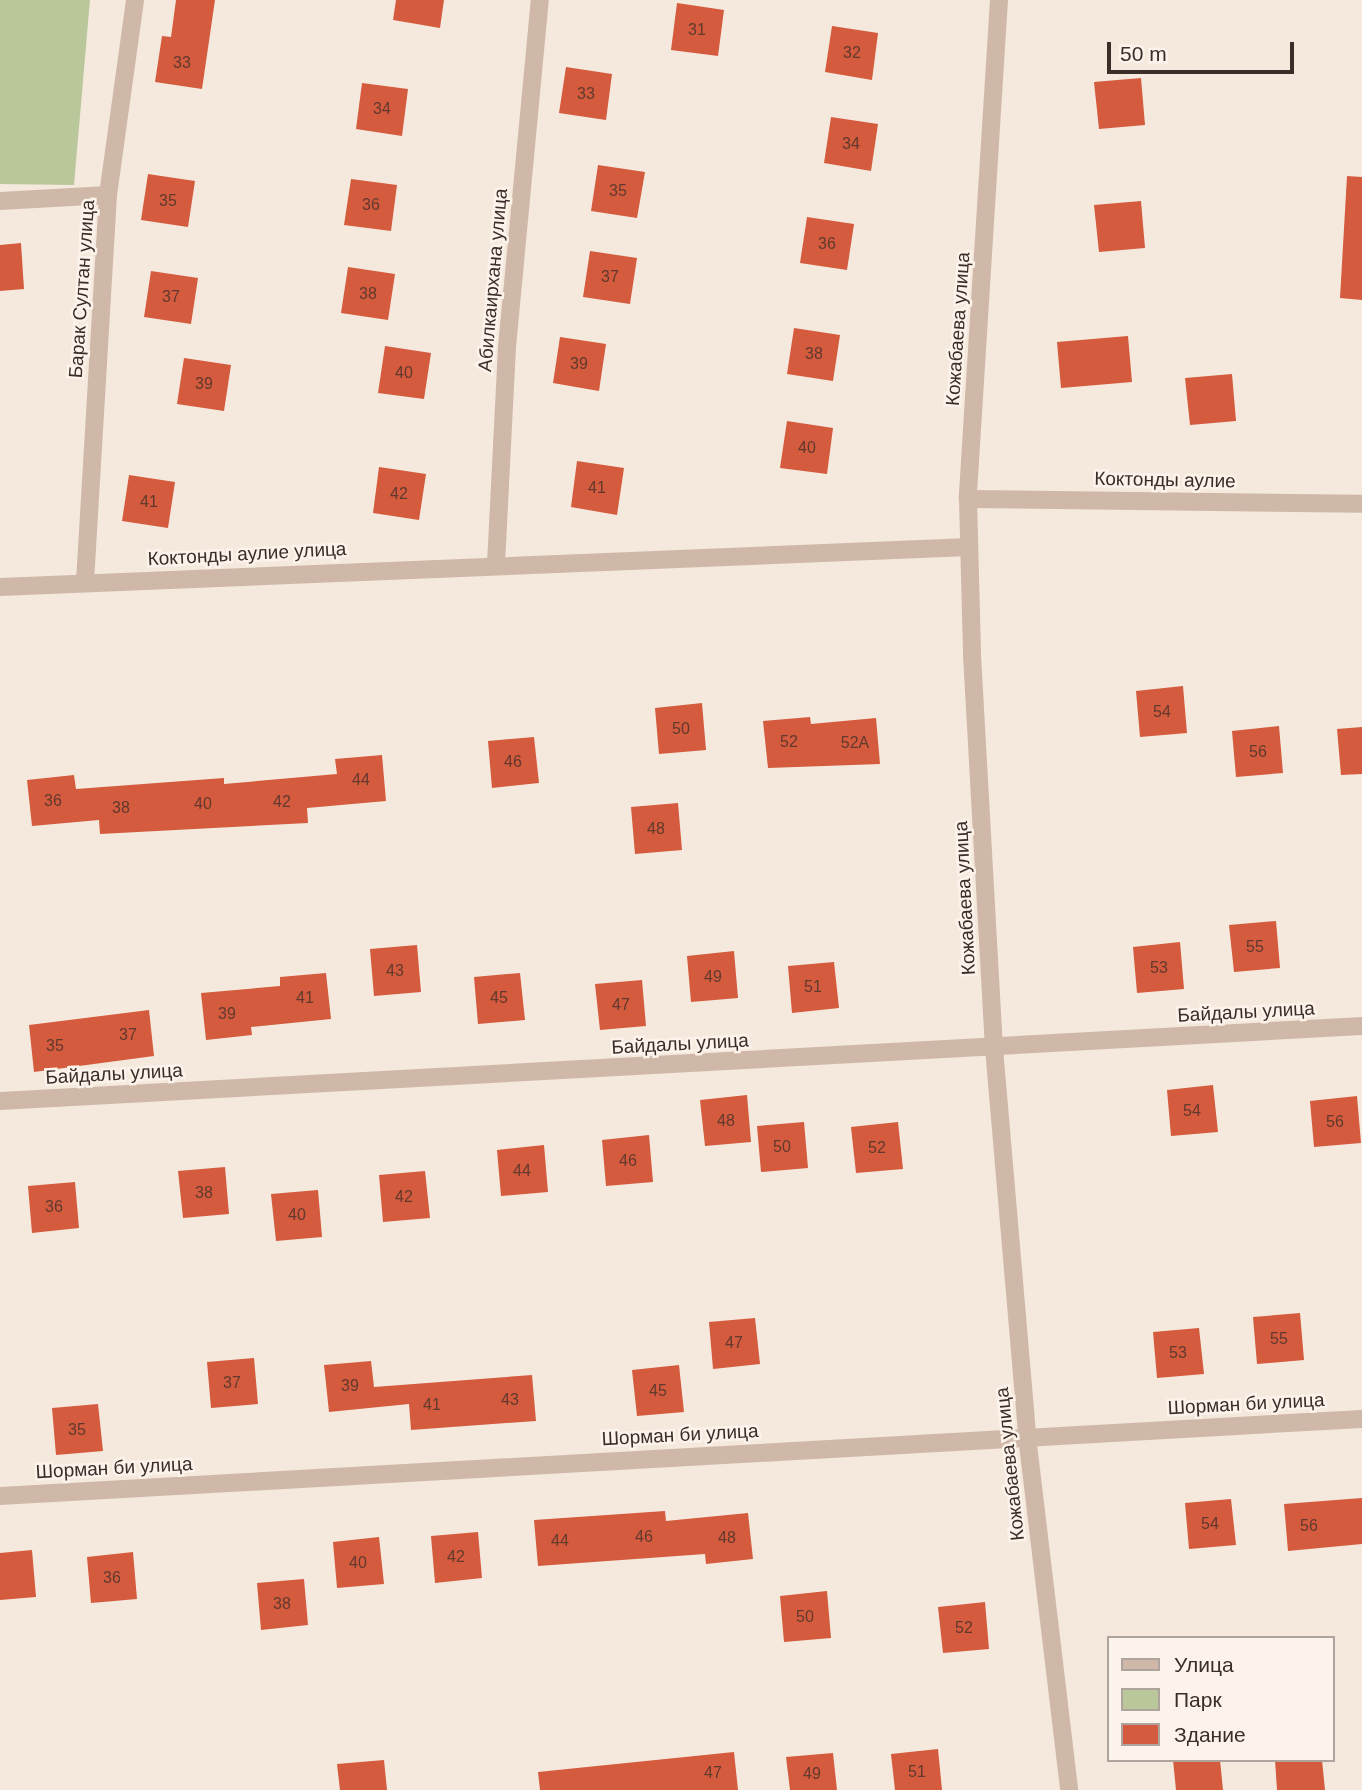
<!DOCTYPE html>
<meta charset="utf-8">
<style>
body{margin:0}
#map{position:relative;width:1362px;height:1790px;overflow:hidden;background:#f5e9de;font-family:Arial,sans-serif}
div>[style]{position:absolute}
.green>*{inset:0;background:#bac79b}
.building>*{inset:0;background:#d45b3d}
.street>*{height:18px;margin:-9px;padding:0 9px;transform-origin:9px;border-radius:9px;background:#d0b8a8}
span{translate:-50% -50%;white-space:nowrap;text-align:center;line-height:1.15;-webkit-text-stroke:5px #fcf3eb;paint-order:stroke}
.number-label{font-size:16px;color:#61392e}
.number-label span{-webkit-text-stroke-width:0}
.street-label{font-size:19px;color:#3b2e29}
.legend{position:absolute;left:1107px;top:1636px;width:228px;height:126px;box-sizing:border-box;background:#fcf3eb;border:2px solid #afa49d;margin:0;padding:9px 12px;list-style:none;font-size:21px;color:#3b2e29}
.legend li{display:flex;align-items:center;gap:14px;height:35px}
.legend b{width:35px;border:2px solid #afa49d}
.scale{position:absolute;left:1107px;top:42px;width:187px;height:32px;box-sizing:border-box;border:4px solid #3b2e29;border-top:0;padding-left:9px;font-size:21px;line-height:24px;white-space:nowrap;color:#3b2e29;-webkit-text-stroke:5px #fcf3eb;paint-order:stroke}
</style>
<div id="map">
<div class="green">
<i style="clip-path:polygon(0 0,90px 0,74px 185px,0 184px)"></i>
</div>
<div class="building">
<i style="clip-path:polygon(176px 0,215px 0,202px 89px,155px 82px,162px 36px,171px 37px)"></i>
<i style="clip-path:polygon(396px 0,444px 0,440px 28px,393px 20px)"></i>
<i style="clip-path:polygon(677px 3px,724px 10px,718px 56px,671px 50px)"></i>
<i style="clip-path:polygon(832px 26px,878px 33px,872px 80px,825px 72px)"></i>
<i style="clip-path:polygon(566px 67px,612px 74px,606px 120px,559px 113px)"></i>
<i style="clip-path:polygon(1141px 78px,1145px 125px,1099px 129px,1094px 82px)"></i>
<i style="clip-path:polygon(362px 83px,408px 89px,402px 136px,356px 129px)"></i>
<i style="clip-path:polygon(831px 117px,878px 124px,871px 171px,824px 163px)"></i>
<i style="clip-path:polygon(598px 165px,645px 172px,637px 218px,591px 211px)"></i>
<i style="clip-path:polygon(148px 174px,195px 181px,188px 227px,141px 220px)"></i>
<i style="clip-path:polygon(1347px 176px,1362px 177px,1362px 300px,1340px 298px)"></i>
<i style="clip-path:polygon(351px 179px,397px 185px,391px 231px,344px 225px)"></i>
<i style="clip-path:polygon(1141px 201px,1145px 248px,1099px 252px,1094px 205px)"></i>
<i style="clip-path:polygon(807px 217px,854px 224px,847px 270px,800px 263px)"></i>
<i style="clip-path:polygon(21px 243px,24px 289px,0 291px,0 245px)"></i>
<i style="clip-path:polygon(590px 251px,637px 258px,630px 304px,583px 297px)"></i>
<i style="clip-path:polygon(348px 267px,395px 274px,388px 320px,341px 313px)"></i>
<i style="clip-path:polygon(151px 271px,198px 278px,191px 324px,144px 317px)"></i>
<i style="clip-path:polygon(794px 328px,840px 335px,833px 381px,787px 374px)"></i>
<i style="clip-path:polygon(1128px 336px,1132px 382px,1061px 388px,1057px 342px)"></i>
<i style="clip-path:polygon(560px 337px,606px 344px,599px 391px,553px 383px)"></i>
<i style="clip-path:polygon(385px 346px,431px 353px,424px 399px,378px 393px)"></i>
<i style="clip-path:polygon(184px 358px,231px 365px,224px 411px,177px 404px)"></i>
<i style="clip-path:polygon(1232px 374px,1236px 421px,1190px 425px,1185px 378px)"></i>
<i style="clip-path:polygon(787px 421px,833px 428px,827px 474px,780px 468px)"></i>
<i style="clip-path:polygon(577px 461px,624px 468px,617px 515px,571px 507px)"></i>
<i style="clip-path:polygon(379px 467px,426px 474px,419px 520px,373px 513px)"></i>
<i style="clip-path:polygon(129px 475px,175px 482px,168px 528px,122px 521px)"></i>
<i style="clip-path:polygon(1183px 686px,1187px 733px,1140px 737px,1136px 691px)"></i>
<i style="clip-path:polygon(702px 703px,706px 750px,659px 754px,655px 708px)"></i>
<i style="clip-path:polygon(810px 717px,811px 724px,876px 718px,880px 764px,768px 768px,763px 721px)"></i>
<i style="clip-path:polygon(1279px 726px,1283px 773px,1236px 777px,1232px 731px)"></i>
<i style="clip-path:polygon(1362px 727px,1362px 774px,1341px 775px,1337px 729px)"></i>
<i style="clip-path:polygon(534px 737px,539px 783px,492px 788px,488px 741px)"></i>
<i style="clip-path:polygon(382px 755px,386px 801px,307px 808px,308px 823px,100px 834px,99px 820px,32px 826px,27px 780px,74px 775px,76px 789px,224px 778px,224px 784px,337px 774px,335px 759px)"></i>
<i style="clip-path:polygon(678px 803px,682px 850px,635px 854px,631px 807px)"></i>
<i style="clip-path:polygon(1276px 921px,1280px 968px,1234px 972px,1229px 925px)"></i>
<i style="clip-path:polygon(1180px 942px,1184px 989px,1137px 993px,1133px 947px)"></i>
<i style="clip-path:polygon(417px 945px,421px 992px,374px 996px,370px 949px)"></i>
<i style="clip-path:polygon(734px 951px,738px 998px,691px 1002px,687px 956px)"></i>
<i style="clip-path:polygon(834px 962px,839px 1008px,792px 1013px,788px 966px)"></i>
<i style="clip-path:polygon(326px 973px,331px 1019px,251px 1027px,252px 1035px,206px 1040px,201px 993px,280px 986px,280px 977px)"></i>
<i style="clip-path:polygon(520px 973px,525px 1020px,478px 1024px,474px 977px)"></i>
<i style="clip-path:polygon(642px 980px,646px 1026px,600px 1030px,595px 984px)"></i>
<i style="clip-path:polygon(149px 1010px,154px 1056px,34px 1072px,29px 1025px)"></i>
<i style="clip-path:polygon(1213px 1085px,1218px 1132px,1171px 1136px,1167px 1090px)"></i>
<i style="clip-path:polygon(747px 1095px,751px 1142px,705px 1146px,700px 1100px)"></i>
<i style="clip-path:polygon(1357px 1096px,1361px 1143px,1314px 1147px,1310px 1101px)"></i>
<i style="clip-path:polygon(804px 1122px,808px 1168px,761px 1172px,757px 1126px)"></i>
<i style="clip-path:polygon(898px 1122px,903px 1169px,856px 1173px,851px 1127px)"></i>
<i style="clip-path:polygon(649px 1135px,653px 1182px,606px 1186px,602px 1140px)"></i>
<i style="clip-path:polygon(544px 1145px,548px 1192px,501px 1196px,497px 1150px)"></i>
<i style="clip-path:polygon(225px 1167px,229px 1214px,183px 1218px,178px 1171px)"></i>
<i style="clip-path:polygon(425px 1171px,430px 1218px,383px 1222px,379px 1175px)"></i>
<i style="clip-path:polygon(75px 1182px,79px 1228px,32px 1233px,28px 1186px)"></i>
<i style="clip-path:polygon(318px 1190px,322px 1237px,276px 1241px,271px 1194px)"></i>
<i style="clip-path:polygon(1300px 1313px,1304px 1360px,1257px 1364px,1253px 1317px)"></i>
<i style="clip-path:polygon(755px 1318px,760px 1364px,713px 1369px,709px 1322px)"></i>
<i style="clip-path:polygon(1199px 1328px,1204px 1374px,1157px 1378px,1153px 1332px)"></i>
<i style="clip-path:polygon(254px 1358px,258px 1404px,211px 1408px,207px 1362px)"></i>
<i style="clip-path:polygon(371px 1361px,374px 1387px,532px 1375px,536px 1421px,411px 1430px,409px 1404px,329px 1412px,324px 1365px)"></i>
<i style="clip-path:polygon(679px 1365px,684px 1412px,637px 1416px,632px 1370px)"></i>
<i style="clip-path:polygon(98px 1404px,103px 1451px,56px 1455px,52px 1408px)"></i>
<i style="clip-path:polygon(1362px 1498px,1362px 1544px,1288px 1551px,1284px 1504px)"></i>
<i style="clip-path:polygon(1231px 1499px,1236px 1545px,1189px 1549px,1185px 1503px)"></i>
<i style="clip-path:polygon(665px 1511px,666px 1521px,748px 1513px,753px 1559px,706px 1564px,705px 1554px,538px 1566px,534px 1520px)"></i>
<i style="clip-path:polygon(478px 1532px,482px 1578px,435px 1583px,431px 1536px)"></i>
<i style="clip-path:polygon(379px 1537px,384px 1584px,337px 1588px,333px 1542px)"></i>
<i style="clip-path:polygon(32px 1550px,36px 1597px,0 1600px,0 1553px)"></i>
<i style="clip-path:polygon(133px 1552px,137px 1599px,91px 1603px,87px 1557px)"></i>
<i style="clip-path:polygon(304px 1579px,308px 1625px,261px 1630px,257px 1583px)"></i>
<i style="clip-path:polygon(827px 1591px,831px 1638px,784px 1642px,780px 1596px)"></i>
<i style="clip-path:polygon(985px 1602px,989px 1649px,943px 1653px,938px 1607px)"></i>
<i style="clip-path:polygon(938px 1749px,942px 1790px,895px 1790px,891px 1754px)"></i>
<i style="clip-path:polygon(734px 1752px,738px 1790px,540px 1790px,538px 1772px)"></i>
<i style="clip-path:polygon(833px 1753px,837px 1790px,790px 1790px,786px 1757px)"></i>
<i style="clip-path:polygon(384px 1760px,387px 1790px,340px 1790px,337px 1764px)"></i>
<i style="clip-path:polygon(1173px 1760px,1220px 1760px,1223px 1790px,1176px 1790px)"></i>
<i style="clip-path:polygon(1275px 1760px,1322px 1760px,1325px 1790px,1277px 1790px)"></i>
</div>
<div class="street">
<i style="left:999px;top:0;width:500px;rotate:93.6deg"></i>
<i style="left:968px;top:499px;width:156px;rotate:88.5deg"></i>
<i style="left:972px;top:655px;width:394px;rotate:86.8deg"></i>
<i style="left:994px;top:1048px;width:389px;rotate:85.1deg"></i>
<i style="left:1027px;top:1436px;width:356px;rotate:83.2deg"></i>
<i style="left:0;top:201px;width:108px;rotate:-3.2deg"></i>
<i style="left:968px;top:499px;width:394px;rotate:0.7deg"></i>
<i style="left:496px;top:564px;width:217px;rotate:-87.1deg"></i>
<i style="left:507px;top:347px;width:349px;rotate:-84.6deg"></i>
<i style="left:85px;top:582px;width:388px;rotate:-86.6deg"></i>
<i style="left:108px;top:195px;width:197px;rotate:-82.1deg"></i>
<i style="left:0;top:587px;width:970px;rotate:-2.36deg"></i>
<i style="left:0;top:1101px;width:1364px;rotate:-3.15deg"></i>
<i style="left:0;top:1496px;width:1364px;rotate:-3.24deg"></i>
</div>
<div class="number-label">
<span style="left:697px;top:30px">31</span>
<span style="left:852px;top:53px">32</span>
<span style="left:182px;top:63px">33</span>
<span style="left:586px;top:94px">33</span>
<span style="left:382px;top:109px">34</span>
<span style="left:851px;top:144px">34</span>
<span style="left:618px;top:191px">35</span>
<span style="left:168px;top:201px">35</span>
<span style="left:371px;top:205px">36</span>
<span style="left:827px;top:244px">36</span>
<span style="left:610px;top:277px">37</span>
<span style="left:368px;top:294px">38</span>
<span style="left:171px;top:297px">37</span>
<span style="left:814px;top:354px">38</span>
<span style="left:579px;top:364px">39</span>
<span style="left:404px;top:373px">40</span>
<span style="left:204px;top:384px">39</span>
<span style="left:807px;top:448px">40</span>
<span style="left:597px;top:488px">41</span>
<span style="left:399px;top:494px">42</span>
<span style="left:149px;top:502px">41</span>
<span style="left:1162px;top:712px">54</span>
<span style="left:681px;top:729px">50</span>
<span style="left:789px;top:742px">52</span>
<span style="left:855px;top:743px">52A</span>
<span style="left:1258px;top:752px">56</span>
<span style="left:513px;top:762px">46</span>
<span style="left:361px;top:780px">44</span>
<span style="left:53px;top:801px">36</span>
<span style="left:282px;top:802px">42</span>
<span style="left:203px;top:804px">40</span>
<span style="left:121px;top:808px">38</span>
<span style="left:656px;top:829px">48</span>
<span style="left:1255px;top:947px">55</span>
<span style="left:1159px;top:968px">53</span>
<span style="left:395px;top:971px">43</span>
<span style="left:713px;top:977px">49</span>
<span style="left:813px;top:987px">51</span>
<span style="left:305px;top:998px">41</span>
<span style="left:499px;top:998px">45</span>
<span style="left:621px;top:1005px">47</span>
<span style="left:227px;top:1014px">39</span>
<span style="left:128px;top:1035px">37</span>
<span style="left:55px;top:1046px">35</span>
<span style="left:1192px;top:1111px">54</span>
<span style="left:726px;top:1121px">48</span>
<span style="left:1335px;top:1122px">56</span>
<span style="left:782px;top:1147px">50</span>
<span style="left:877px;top:1148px">52</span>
<span style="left:628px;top:1161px">46</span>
<span style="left:522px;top:1171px">44</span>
<span style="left:204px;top:1193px">38</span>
<span style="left:404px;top:1197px">42</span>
<span style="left:54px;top:1207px">36</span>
<span style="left:297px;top:1215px">40</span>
<span style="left:1279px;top:1339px">55</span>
<span style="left:734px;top:1343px">47</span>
<span style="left:1178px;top:1353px">53</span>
<span style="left:232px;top:1383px">37</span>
<span style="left:350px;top:1386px">39</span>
<span style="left:658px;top:1391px">45</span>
<span style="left:510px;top:1400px">43</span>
<span style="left:432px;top:1405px">41</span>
<span style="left:77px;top:1430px">35</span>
<span style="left:1210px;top:1524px">54</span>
<span style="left:1309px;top:1526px">56</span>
<span style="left:644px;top:1537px">46</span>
<span style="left:727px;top:1538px">48</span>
<span style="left:560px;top:1541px">44</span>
<span style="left:456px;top:1557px">42</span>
<span style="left:358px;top:1563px">40</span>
<span style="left:112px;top:1578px">36</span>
<span style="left:282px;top:1604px">38</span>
<span style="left:805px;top:1617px">50</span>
<span style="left:964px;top:1628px">52</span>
<span style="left:917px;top:1772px">51</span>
<span style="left:713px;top:1773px">47</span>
<span style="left:812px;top:1774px">49</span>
</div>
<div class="street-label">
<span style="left:493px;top:280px;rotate:-85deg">Абилкаирхана улица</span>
<span style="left:82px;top:289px;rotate:-86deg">Барак Султан улица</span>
<span style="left:958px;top:329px;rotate:-86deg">Кожабаева улица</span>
<span style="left:1165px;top:480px;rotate:1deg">Коктонды аулие</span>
<span style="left:247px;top:554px;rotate:-3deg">Коктонды аулие улица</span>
<span style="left:965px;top:898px;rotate:-93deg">Кожабаева улица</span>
<span style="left:1246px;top:1012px;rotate:-3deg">Байдалы улица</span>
<span style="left:680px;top:1044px;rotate:-3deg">Байдалы улица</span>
<span style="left:114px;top:1074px;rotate:-3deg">Байдалы улица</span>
<span style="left:1246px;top:1404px;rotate:-3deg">Шорман би улица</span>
<span style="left:680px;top:1435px;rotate:-3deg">Шорман би улица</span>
<span style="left:1010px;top:1464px;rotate:-96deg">Кожабаева улица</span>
<span style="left:114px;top:1468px;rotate:-3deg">Шорман би улица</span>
</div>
<ul class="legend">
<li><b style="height:9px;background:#d0b8a8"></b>Улица</li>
<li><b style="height:19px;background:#bac79b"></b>Парк</li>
<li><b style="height:19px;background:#d45b3d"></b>Здание</li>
</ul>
<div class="scale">50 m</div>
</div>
